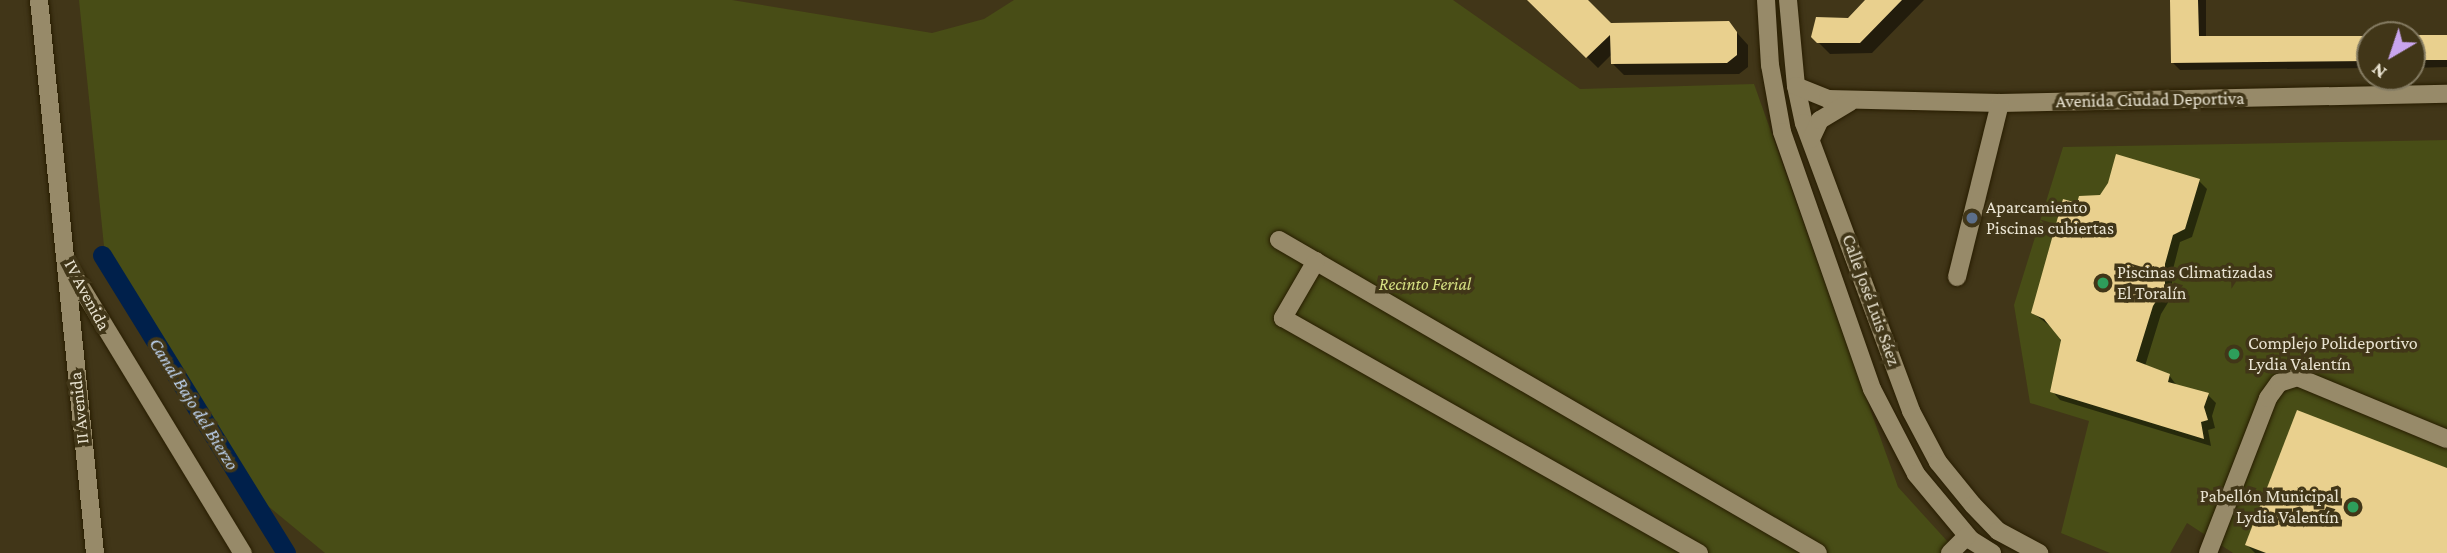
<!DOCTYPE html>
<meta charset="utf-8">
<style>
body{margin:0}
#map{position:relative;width:2447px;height:553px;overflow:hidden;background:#413618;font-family:"Crimson Pro",serif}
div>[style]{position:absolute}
.green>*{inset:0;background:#484d16}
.shadow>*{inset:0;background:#0007}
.canal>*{height:19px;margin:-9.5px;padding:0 9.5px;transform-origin:9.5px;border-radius:9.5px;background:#00204b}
.building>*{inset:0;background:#e9d08e}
.roads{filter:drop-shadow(0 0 2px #281d00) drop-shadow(0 0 2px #281d00)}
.minor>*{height:18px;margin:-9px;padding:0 9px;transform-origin:9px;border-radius:9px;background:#978a69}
.dots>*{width:19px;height:19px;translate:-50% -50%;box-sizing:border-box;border:4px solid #413618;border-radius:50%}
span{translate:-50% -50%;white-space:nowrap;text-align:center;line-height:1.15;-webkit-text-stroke:7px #413618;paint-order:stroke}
.street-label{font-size:18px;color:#e9e3d1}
.poi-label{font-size:18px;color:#e9e3d1}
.left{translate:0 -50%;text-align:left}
.right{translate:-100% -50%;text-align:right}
.park-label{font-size:18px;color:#d5e082;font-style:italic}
.water-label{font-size:19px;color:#c0d6f4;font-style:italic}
.north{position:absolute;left:2356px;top:21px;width:70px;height:70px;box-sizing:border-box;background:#413618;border:2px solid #847b62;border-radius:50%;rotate:219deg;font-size:19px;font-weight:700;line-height:28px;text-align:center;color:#e9e3d1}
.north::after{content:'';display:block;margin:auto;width:24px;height:32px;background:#c9a5ee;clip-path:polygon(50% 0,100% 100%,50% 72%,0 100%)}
</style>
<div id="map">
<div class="green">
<i style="clip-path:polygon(79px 0,732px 0,932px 33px,984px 19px,1014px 0,1453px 0,1580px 89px,1754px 84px,1898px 487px,1958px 553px,325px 553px,251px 492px,104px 246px)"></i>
<i style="clip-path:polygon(2447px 140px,2447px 553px,2233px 553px,2187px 523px,2170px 553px,2110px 553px,2061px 533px,2089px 421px,2030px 403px,2014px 305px,2063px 147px)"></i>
</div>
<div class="shadow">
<i style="clip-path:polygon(1529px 0,1586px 0,1611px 24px,1728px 23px,1748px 45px,1748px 67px,1739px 74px,1624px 75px,1613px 64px,1612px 54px,1598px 68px)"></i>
<i style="clip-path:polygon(1868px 0,1924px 0,1872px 53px,1830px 54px,1813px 37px,1849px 20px)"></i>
<i style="clip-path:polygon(2172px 0,2206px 0,2206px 37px,2370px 37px,2370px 68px,2180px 70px,2172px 62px)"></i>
<i style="clip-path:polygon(2412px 36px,2447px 36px,2447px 67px,2412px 68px)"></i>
<i style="clip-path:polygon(2199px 181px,2207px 189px,2192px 237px,2180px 242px,2172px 273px,2172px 296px,2161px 314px,2145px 366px,2169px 375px,2177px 386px,2208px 395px,2216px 403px,2212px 416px,2215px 428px,2208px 430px,2211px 446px,2060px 400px,2052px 391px,2063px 352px,2059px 333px,2033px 313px,2078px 205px,2101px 196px)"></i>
<i style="clip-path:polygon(2447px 470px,2447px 553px,2255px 553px,2247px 545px)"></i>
</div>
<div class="canal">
<i style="left:102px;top:255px;width:350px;rotate:58.3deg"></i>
</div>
<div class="building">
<i style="clip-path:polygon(1527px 0,1588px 0,1611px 23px,1729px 21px,1737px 32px,1737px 55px,1727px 63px,1611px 64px,1610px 35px,1586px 58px)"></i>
<i style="clip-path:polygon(1865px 0,1902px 0,1860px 43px,1817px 43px,1811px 37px,1816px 17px,1848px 18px)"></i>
<i style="clip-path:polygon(2170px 0,2198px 0,2199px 36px,2370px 36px,2370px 61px,2171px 63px)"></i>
<i style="clip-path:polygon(2412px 35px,2447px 35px,2447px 60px,2412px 60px)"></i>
<i style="clip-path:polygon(2116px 154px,2200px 179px,2185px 229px,2173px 235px,2165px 264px,2165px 287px,2153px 306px,2136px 361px,2170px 374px,2168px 382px,2209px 393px,2204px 407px,2208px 420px,2201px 422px,2204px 439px,2050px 392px,2061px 340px,2044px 319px,2031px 313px,2063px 199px,2077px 203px,2079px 196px,2100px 195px,2108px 183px)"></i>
<i style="clip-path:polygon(2297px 410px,2447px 468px,2447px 553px,2266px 553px,2245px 545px)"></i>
</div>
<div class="roads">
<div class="minor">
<i style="left:39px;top:0;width:556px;rotate:84.22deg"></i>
<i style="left:1766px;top:0;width:65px;rotate:86.5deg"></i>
<i style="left:1770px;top:65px;width:68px;rotate:79.8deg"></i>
<i style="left:1782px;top:132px;width:272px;rotate:70.7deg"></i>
<i style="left:1872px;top:389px;width:96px;rotate:62.6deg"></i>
<i style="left:1916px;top:474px;width:86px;rotate:50.2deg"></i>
<i style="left:1971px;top:540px;width:25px;rotate:32deg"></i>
<i style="left:1788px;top:0;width:86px;rotate:84.7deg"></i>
<i style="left:1796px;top:86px;width:38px;rotate:78deg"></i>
<i style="left:1804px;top:123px;width:307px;rotate:69.6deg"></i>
<i style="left:1911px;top:411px;width:58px;rotate:62.1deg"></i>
<i style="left:1938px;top:462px;width:55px;rotate:50.9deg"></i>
<i style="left:1973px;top:505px;width:36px;rotate:46deg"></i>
<i style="left:1998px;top:531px;width:47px;rotate:28.2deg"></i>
<i style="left:1796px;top:86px;width:35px;rotate:22deg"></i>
<i style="left:1828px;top:99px;width:172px;rotate:1.3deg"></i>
<i style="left:2000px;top:103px;width:447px;rotate:-1.2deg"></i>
<i style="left:1811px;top:139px;width:21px;rotate:-65deg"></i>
<i style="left:1820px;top:120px;width:35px;rotate:-31deg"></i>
<i style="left:1279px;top:240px;width:623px;rotate:30.14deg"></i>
<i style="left:1316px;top:261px;width:66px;rotate:120.1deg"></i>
<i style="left:1283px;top:318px;width:478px;rotate:29.5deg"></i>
<i style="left:70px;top:269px;width:333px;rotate:58.7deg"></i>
<i style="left:1957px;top:277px;width:179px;rotate:-76.1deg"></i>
<i style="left:1950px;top:553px;width:24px;rotate:-45deg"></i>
<i style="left:2208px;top:553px;width:166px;rotate:-68.8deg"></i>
<i style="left:2268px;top:398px;width:19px;rotate:-54deg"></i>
<i style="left:2279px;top:383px;width:19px;rotate:-18deg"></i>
<i style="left:2297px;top:377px;width:162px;rotate:22.5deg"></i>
</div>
</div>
<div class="dots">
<i style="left:1972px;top:218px;background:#5c6f8a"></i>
<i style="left:2103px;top:283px;background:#2e9e5b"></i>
<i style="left:2234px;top:354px;background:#2e9e5b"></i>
<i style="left:2353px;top:507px;background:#2e9e5b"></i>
</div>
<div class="street-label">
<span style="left:2150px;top:100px;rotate:-1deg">Avenida Ciudad Deportiva</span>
<span style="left:87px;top:295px;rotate:62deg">IV Avenida</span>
<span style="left:1871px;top:300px;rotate:70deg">Calle José Luis Sáez</span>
<span style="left:79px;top:408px;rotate:-96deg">II Avenida</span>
</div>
<div class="poi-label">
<span class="left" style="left:1986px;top:218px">Aparcamiento<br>Piscinas cubiertas</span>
<span class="left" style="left:2117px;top:283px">Piscinas Climatizadas<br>El Toralín</span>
<span class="left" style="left:2248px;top:354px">Complejo Polideportivo<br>Lydia Valentín</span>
<span class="right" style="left:2339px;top:507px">Pabellón Municipal<br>Lydia Valentín</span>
</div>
<div class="park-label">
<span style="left:1425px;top:284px">Recinto Ferial</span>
</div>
<div class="water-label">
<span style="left:194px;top:404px;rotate:58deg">Canal Bajo del Bierzo</span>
</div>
<div class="north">N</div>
</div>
